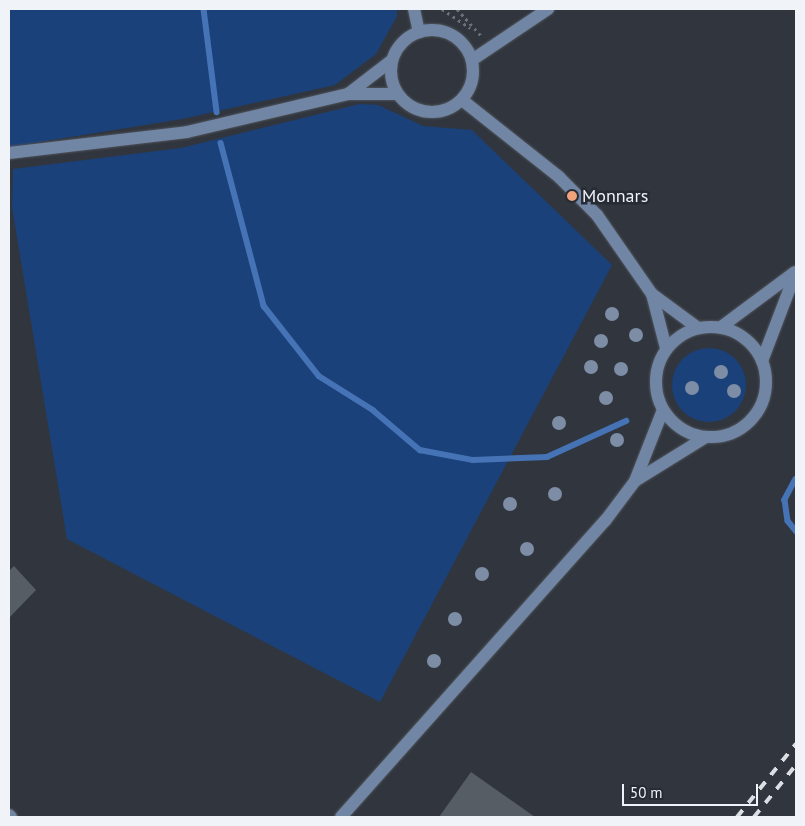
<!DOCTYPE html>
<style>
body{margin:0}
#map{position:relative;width:805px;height:826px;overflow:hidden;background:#31363e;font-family:"PT Sans",sans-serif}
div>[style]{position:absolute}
.green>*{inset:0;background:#1a4179}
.round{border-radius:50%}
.stream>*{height:5.5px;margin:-2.75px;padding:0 2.75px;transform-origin:2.75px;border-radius:2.75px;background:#4573b5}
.building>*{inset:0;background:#575d65}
.path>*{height:3px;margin-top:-1.5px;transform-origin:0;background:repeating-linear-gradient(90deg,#6d7279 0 2.5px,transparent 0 6.5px)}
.roads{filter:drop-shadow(0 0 1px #50545c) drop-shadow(0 0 1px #50545c)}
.minor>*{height:12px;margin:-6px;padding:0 6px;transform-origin:6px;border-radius:6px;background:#7186a4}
.minor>.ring{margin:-6px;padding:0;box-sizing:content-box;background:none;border:12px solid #7186a4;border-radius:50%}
.rail>*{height:4px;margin-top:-2px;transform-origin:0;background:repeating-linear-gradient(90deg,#dbdee3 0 9px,transparent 0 18px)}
.trees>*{width:14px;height:14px;margin:-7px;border-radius:50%;background:#7d8da5}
.dots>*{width:14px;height:14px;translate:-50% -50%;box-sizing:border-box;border:2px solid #272c34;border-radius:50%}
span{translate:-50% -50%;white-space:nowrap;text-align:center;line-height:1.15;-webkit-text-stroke:5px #272c34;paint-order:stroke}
.poi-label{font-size:18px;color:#f0f3f8}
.left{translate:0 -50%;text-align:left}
.frame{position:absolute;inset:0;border:10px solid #f0f3f8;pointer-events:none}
.scale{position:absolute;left:622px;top:784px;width:136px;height:22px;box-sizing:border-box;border:2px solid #f0f3f8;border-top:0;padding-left:6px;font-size:15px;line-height:18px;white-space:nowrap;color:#f0f3f8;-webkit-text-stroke:4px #272c34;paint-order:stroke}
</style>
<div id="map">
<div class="green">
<i style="clip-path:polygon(9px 9px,397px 9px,397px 16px,376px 54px,335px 85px,182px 119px,9px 147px)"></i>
<i style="clip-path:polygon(360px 104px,378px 105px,423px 126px,472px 130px,612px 265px,380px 702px,67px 539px,12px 207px,13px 169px,181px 148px)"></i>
<i class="round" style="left:672px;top:348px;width:74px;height:74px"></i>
</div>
<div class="stream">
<i style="left:204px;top:9px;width:104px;rotate:82.8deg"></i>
<i style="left:221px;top:143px;width:169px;rotate:75.2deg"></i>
<i style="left:264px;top:306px;width:89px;rotate:51.8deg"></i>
<i style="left:319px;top:376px;width:64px;rotate:32.2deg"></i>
<i style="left:373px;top:410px;width:62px;rotate:40.4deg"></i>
<i style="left:420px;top:450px;width:54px;rotate:10.7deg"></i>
<i style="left:473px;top:460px;width:74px;rotate:-2.3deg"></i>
<i style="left:547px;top:457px;width:87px;rotate:-24.5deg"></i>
<i style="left:796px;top:479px;width:24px;rotate:118deg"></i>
<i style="left:785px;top:500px;width:21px;rotate:82deg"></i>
<i style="left:788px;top:521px;width:13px;rotate:51deg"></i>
</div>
<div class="building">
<i style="clip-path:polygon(14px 566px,36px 590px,9px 618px,9px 571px)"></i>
<i style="clip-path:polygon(471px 772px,535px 817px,439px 817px)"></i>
</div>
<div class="path">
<i style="left:442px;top:9px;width:34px;rotate:34deg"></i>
<i style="left:457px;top:9px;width:36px;rotate:48deg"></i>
</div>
<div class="roads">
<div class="minor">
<i style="left:414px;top:9px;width:24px;rotate:78deg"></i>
<i class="ring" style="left:391px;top:30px;width:70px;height:70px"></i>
<i style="left:472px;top:60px;width:92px;rotate:-33.9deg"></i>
<i style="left:348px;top:94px;width:54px;rotate:-37.5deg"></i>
<i style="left:462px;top:100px;width:124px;rotate:38.4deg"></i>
<i style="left:559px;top:177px;width:54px;rotate:45deg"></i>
<i style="left:597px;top:215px;width:96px;rotate:55.2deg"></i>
<i style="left:652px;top:294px;width:56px;rotate:75.5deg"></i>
<i style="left:9px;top:153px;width:179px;rotate:-6.7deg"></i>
<i style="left:187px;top:132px;width:165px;rotate:-13.3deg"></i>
<i style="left:348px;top:94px;width:49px"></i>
<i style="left:652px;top:294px;width:57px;rotate:36.5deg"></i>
<i style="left:721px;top:327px;width:92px;rotate:-36.6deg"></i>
<i class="ring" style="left:656px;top:327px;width:98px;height:98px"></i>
<i style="left:762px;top:361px;width:95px;rotate:-69.1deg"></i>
<i style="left:635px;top:481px;width:84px;rotate:-31.8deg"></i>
<i style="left:9px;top:815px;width:3px;rotate:45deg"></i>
<i style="left:341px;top:817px;width:397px;rotate:-48.3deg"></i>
<i style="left:605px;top:521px;width:50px;rotate:-53.1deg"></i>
<i style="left:635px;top:481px;width:76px;rotate:-68.5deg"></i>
</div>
</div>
<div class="rail">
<i style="left:737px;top:817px;width:94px;rotate:-51.1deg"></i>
<i style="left:754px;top:817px;width:67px;rotate:-51.1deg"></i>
</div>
<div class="trees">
<i style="left:612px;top:314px"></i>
<i style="left:636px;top:335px"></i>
<i style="left:601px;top:341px"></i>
<i style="left:591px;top:367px"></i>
<i style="left:621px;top:369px"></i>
<i style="left:721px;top:372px"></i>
<i style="left:692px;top:388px"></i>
<i style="left:734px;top:391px"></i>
<i style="left:606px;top:398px"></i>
<i style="left:559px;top:423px"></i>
<i style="left:617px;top:440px"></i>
<i style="left:555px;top:494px"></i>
<i style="left:510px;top:504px"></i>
<i style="left:527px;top:549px"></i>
<i style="left:482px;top:574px"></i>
<i style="left:455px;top:619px"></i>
<i style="left:434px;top:661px"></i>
</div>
<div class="dots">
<i style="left:572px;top:196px;background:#f0a27a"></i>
</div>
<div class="poi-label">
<span class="left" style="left:582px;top:196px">Monnars</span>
</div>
<div class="frame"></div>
<div class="scale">50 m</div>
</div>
